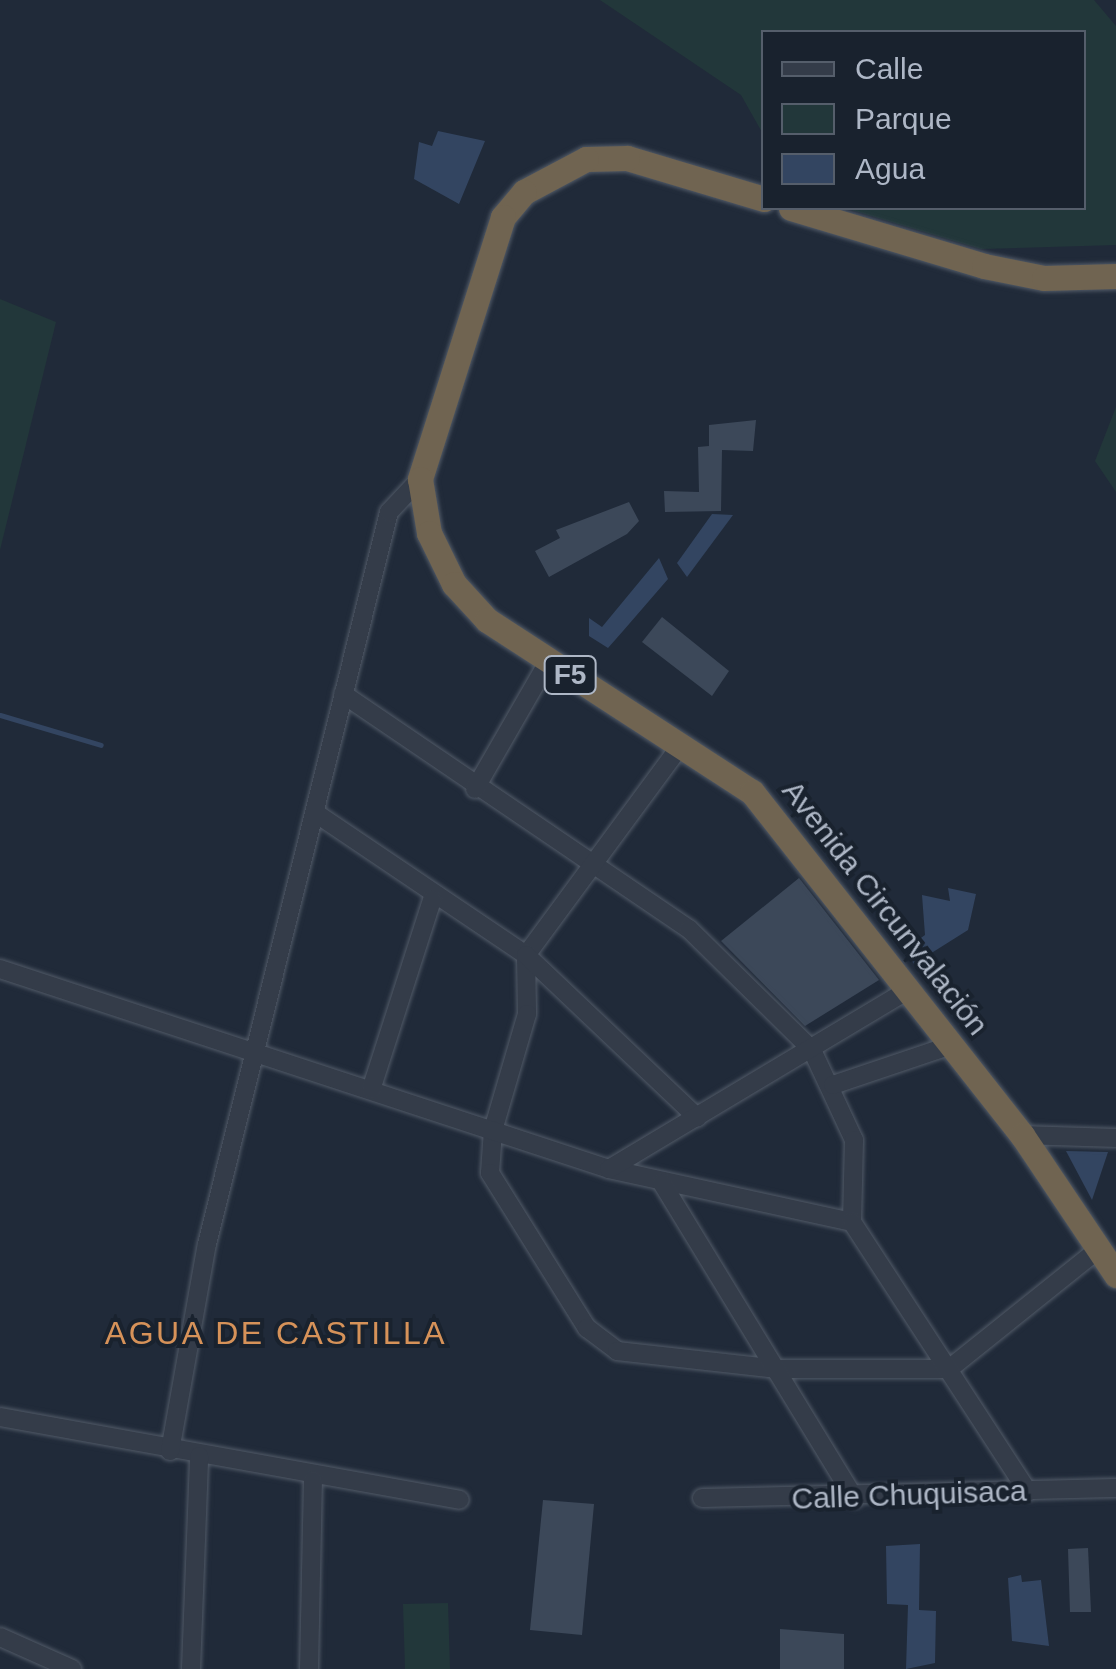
<!DOCTYPE html>
<meta charset="utf-8">
<style>
body{margin:0}
#map{position:relative;width:1116px;height:1669px;overflow:hidden;background:#202a39;font-family:Arial,sans-serif}
div>[style]{position:absolute}
.green>*{inset:0;background:#22373a}
.water>*{inset:0;background:#334561}
.stream>*{height:5px;margin:-2.5px;padding:0 2.5px;transform-origin:2.5px;border-radius:2.5px;background:#334561}
.building>*{inset:0;background:#3c4859}
.roads{filter:drop-shadow(0 0 2px #515a67) drop-shadow(0 0 2px #515a67)}
.minor>*{height:18px;margin:-9px;padding:0 9px;transform-origin:9px;border-radius:9px;background:#343c49}
.highway>*{height:25px;margin:-12.5px;padding:0 12.5px;transform-origin:12.5px;border-radius:12.5px;background:#706451}
span{translate:-50% -50%;white-space:nowrap;text-align:center;line-height:1.15;-webkit-text-stroke:8px #19222e;paint-order:stroke}
.shield-label span{padding:2px 8px;background:#19222e;border:2px solid;border-radius:8px;-webkit-text-stroke-width:0}
.shield-label{font-size:28px;color:#aeb7c6;font-weight:700}
.street-label{font-size:30px;color:#aeb7c6}
.neighbourhood-label{font-size:32px;color:#d69259;letter-spacing:2.5px}
.legend{position:absolute;left:761px;top:30px;width:325px;height:180px;box-sizing:border-box;background:#19222e;border:2px solid #555e6b;margin:0;padding:12px 18px;list-style:none;font-size:30px;color:#aeb7c6}
.legend li{display:flex;align-items:center;gap:20px;height:50px}
.legend b{width:50px;border:2px solid #555e6b}
</style>
<div id="map">
<div class="green">
<i style="clip-path:polygon(600px 0,1094px 0,1116px 26px,1116px 245px,981px 249px,845px 208px,1084px 208px,1084px 32px,764px 32px,763px 134px,741px 95px)"></i>
<i style="clip-path:polygon(0 299px,56px 322px,0 550px)"></i>
<i style="clip-path:polygon(1116px 407px,1116px 492px,1095px 461px)"></i>
<i style="clip-path:polygon(448px 1603px,450px 1669px,405px 1669px,403px 1604px)"></i>
</div>
<div class="water">
<i style="clip-path:polygon(438px 131px,485px 141px,459px 204px,414px 179px,419px 142px,432px 146px)"></i>
<i style="clip-path:polygon(712px 514px,733px 515px,687px 577px,677px 563px)"></i>
<i style="clip-path:polygon(659px 558px,668px 579px,623px 631px,608px 648px,589px 636px,589px 618px,602px 627px)"></i>
<i style="clip-path:polygon(948px 888px,976px 894px,968px 930px,914px 964px,904px 950px,925px 935px,922px 895px,950px 901px)"></i>
<i style="clip-path:polygon(1066px 1151px,1108px 1152px,1092px 1200px)"></i>
<i style="clip-path:polygon(920px 1544px,919px 1610px,936px 1611px,935px 1663px,906px 1669px,908px 1605px,887px 1604px,886px 1546px)"></i>
<i style="clip-path:polygon(1021px 1575px,1022px 1582px,1041px 1580px,1049px 1646px,1012px 1641px,1008px 1578px)"></i>
</div>
<div class="stream">
<i style="left:0;top:715px;width:105px;rotate:16.5deg"></i>
</div>
<div class="building">
<i style="clip-path:polygon(756px 420px,753px 451px,722px 450px,721px 511px,665px 512px,664px 491px,699px 492px,698px 447px,709px 446px,709px 425px)"></i>
<i style="clip-path:polygon(629px 502px,639px 521px,627px 534px,549px 577px,535px 551px,560px 538px,556px 530px)"></i>
<i style="clip-path:polygon(662px 617px,729px 671px,712px 696px,642px 642px)"></i>
<i style="clip-path:polygon(799px 878px,879px 980px,805px 1026px,721px 941px)"></i>
<i style="clip-path:polygon(543px 1500px,594px 1504px,582px 1635px,530px 1630px)"></i>
<i style="clip-path:polygon(1088px 1548px,1091px 1612px,1070px 1612px,1068px 1549px)"></i>
<i style="clip-path:polygon(780px 1629px,844px 1634px,844px 1669px,780px 1669px)"></i>
</div>
<div class="roads">
<div class="minor">
<i style="left:343px;top:694px;width:418px;rotate:34.2deg"></i>
<i style="left:689px;top:929px;width:173px;rotate:44.5deg"></i>
<i style="left:812px;top:1050px;width:99px;rotate:65deg"></i>
<i style="left:854px;top:1140px;width:82px;rotate:91.4deg"></i>
<i style="left:681px;top:745px;width:261px;rotate:126.4deg"></i>
<i style="left:526px;top:955px;width:59px;rotate:89deg"></i>
<i style="left:527px;top:1014px;width:121px;rotate:106.3deg"></i>
<i style="left:493px;top:1130px;width:43px;rotate:94deg"></i>
<i style="left:490px;top:1173px;width:183px;rotate:58deg"></i>
<i style="left:587px;top:1328px;width:38px;rotate:37deg"></i>
<i style="left:617px;top:1351px;width:162px;rotate:6.4deg"></i>
<i style="left:778px;top:1369px;width:171px"></i>
<i style="left:949px;top:1369px;width:192px;rotate:-38.7deg"></i>
<i style="left:475px;top:789px;width:146px;rotate:-60.1deg"></i>
<i style="left:317px;top:814px;width:252px;rotate:34deg"></i>
<i style="left:526px;top:955px;width:236px;rotate:43.5deg"></i>
<i style="left:0;top:969px;width:641px;rotate:18.18deg"></i>
<i style="left:609px;top:1169px;width:249px;rotate:12.3deg"></i>
<i style="left:852px;top:1222px;width:322px;rotate:56.9deg"></i>
<i style="left:833px;top:1085px;width:126px;rotate:-18.6deg"></i>
<i style="left:371px;top:1090px;width:200px;rotate:-72.2deg"></i>
<i style="left:1022px;top:1135px;width:94px;rotate:1.8deg"></i>
<i style="left:609px;top:1169px;width:345px;rotate:-30.9deg"></i>
<i style="left:662px;top:1183px;width:370px;rotate:58.6deg"></i>
<i style="left:0;top:1417px;width:467px;rotate:10.2deg"></i>
<i style="left:170px;top:1451px;width:210px;rotate:-79.9deg"></i>
<i style="left:207px;top:1244px;width:754px;rotate:-76.04deg"></i>
<i style="left:389px;top:512px;width:45px;rotate:-46.8deg"></i>
<i style="left:702px;top:1498px;width:414px;rotate:-1.4deg"></i>
<i style="left:0;top:1637px;width:79px;rotate:24deg"></i>
<i style="left:191px;top:1669px;width:213px;rotate:-87.8deg"></i>
<i style="left:309px;top:1669px;width:189px;rotate:-88.8deg"></i>
</div>
<div class="highway">
<i style="left:764px;top:199px;width:143px;rotate:-163.3deg"></i>
<i style="left:627px;top:158px;width:41px;rotate:178.6deg"></i>
<i style="left:586px;top:159px;width:70px;rotate:152deg"></i>
<i style="left:524px;top:192px;width:33px;rotate:130deg"></i>
<i style="left:503px;top:217px;width:275px;rotate:107.6deg"></i>
<i style="left:420px;top:479px;width:55px;rotate:80.5deg"></i>
<i style="left:429px;top:533px;width:57px;rotate:63.9deg"></i>
<i style="left:454px;top:584px;width:49px;rotate:47.5deg"></i>
<i style="left:487px;top:620px;width:316px;rotate:33deg"></i>
<i style="left:752px;top:792px;width:437px;rotate:51.8deg"></i>
<i style="left:1022px;top:1135px;width:169px;rotate:56.1deg"></i>
<i style="left:791px;top:208px;width:202px;rotate:16.7deg"></i>
<i style="left:984px;top:266px;width:61px;rotate:11.3deg"></i>
<i style="left:1044px;top:278px;width:72px;rotate:-1.6deg"></i>
</div>
</div>
<div class="shield-label">
<span style="left:570px;top:675px">F5</span>
</div>
<div class="street-label">
<span style="left:885px;top:908px;rotate:52deg">Avenida Circunvalación</span>
<span style="left:909px;top:1495px;rotate:-2deg">Calle Chuquisaca</span>
</div>
<div class="neighbourhood-label">
<span style="left:276px;top:1333px">AGUA DE CASTILLA</span>
</div>
<ul class="legend">
<li><b style="height:12px;background:#343c49"></b>Calle</li>
<li><b style="height:28px;background:#22373a"></b>Parque</li>
<li><b style="height:28px;background:#334561"></b>Agua</li>
</ul>
</div>
